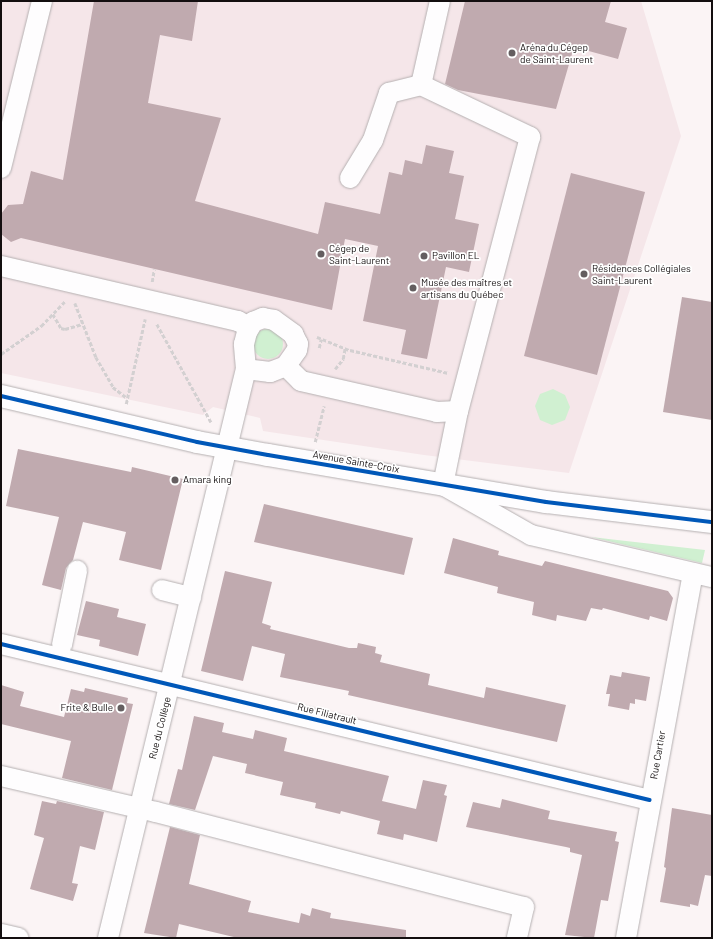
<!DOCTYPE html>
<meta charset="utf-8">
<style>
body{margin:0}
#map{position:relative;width:713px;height:939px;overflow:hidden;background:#fbf4f5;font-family:Barlow,sans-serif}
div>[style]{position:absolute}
.built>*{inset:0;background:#f5e6e9}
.green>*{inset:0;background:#d0f0d1}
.round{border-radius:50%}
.building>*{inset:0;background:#c0aaaf}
.path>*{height:2.5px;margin-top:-1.25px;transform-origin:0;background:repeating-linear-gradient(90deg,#d3d0d1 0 4px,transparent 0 6px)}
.roads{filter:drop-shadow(0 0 1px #b5b0b1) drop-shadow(0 0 1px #b5b0b1)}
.minor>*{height:20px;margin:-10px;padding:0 10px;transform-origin:10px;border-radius:10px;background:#fefdfe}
.major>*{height:22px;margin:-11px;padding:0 11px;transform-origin:11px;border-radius:11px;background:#fefdfe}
.cycleway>*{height:4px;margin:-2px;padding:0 2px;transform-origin:2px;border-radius:2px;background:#0057b8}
.dots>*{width:11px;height:11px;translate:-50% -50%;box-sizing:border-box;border:2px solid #fff;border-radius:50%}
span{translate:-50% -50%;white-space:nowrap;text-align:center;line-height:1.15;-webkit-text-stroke:3.5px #fff;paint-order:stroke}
.poi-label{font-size:10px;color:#130e0f}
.left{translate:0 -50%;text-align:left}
.right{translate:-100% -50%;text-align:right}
.street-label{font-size:10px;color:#130e0f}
.frame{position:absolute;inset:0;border:2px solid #130e0f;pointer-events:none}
</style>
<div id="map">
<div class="built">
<i style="clip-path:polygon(1px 1px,641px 1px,681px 136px,569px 473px,424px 455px,263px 431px,260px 418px,213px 407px,203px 415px,1px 373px)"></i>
</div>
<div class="green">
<i class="round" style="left:253px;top:329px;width:30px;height:30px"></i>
<i style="clip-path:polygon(553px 389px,565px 395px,570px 407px,565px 420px,552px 425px,540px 420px,535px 406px,540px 394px)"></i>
<i style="clip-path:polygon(591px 537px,705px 550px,702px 563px)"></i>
</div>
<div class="building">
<i style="clip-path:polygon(94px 1px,198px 1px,192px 41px,160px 35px,148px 103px,221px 118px,195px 201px,318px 234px,325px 202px,380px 214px,389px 172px,402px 175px,405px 160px,422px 164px,426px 145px,454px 151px,449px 173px,464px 176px,455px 219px,479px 224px,469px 272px,446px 267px,427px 359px,401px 354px,406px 330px,363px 321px,378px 246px,345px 239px,332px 310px,21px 238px,11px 242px,1px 234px,1px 214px,8px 205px,23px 204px,31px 171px,63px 180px)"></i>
<i style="clip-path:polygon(465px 1px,611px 1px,605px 22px,627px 28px,618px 59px,574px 47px,556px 109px,458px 90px,445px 84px)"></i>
<i style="clip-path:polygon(571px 173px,645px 192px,597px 375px,524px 356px)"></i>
<i style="clip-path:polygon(682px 297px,712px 302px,712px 420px,663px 412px)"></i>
<i style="clip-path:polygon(18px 449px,131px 472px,132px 467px,183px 479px,161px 570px,119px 560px,126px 532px,83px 522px,73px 560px,66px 568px,61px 590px,42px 585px,59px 517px,6px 506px)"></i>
<i style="clip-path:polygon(264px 504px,413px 538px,404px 575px,254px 542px)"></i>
<i style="clip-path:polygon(453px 538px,499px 551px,498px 555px,542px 566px,545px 561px,668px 591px,673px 598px,667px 621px,650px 616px,649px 620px,603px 608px,602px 610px,591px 608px,586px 621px,557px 615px,556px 621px,532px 615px,534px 602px,497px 593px,498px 587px,444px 573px)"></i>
<i style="clip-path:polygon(225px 571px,272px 582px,262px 623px,271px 626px,270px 629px,349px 648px,357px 648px,358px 643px,376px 647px,375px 653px,382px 655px,380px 662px,430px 674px,428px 685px,484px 698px,486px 687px,566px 705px,557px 742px,348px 695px,349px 691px,280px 677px,285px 654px,252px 646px,243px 681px,201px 671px)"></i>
<i style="clip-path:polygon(86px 601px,119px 609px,117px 617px,146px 624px,138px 656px,99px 646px,100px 640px,77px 635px)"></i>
<i style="clip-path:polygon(622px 672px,650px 677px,646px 701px,635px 699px,635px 704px,630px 703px,629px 710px,608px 706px,610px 694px,606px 694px,610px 675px,621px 677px)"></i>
<i style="clip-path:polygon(1px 685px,24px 692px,20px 706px,64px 717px,71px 689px,84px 692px,85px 688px,128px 698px,127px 703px,133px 704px,112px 790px,62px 778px,71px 741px,1px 724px)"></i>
<i style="clip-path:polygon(194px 716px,224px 723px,222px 732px,253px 739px,255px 730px,287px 738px,284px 751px,389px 776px,382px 801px,416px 809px,423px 780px,447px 785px,444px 795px,447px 796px,437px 842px,404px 834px,403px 840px,377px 834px,380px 821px,341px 811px,340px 814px,315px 808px,316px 803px,280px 795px,283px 782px,245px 773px,247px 764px,213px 756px,195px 810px,169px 804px,178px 769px,182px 770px)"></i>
<i style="clip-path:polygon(502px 799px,550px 811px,548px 819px,617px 832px,615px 841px,619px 842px,608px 901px,601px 900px,594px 938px,565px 935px,582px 855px,570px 852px,570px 848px,566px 847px,466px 827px,473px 802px,500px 808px)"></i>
<i style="clip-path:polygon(42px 801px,56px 804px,57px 801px,104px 812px,95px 850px,80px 846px,72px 883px,78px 884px,73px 901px,30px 889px,44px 838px,34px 835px)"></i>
<i style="clip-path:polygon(672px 808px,712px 815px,712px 876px,705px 875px,698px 906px,690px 904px,690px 907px,660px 902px,666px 868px,664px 867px)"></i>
<i style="clip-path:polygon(170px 827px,200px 835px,189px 884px,251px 901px,248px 912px,299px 923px,301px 913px,310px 916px,312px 908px,331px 913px,330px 918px,406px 930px,406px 938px,238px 938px,179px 924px,176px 938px,144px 933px)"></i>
</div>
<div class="path">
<i style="left:152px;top:282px;width:13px;rotate:-81deg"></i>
<i style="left:75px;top:303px;width:58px;rotate:68.7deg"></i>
<i style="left:96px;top:357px;width:34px;rotate:60deg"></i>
<i style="left:113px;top:387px;width:18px;rotate:38deg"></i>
<i style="left:53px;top:314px;width:16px;rotate:60deg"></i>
<i style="left:61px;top:328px;width:4px;rotate:14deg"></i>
<i style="left:65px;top:329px;width:18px;rotate:-16deg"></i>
<i style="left:157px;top:324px;width:112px;rotate:61.1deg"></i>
<i style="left:317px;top:337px;width:35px;rotate:22deg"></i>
<i style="left:350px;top:350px;width:101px;rotate:13.2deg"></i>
<i style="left:319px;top:348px;width:9px;rotate:-77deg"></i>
<i style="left:1px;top:354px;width:49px;rotate:-35deg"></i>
<i style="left:41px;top:326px;width:35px;rotate:-46deg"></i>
<i style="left:335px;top:369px;width:13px;rotate:-51deg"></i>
<i style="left:343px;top:359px;width:11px;rotate:-80deg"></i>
<i style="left:126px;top:404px;width:87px;rotate:-77.4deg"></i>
<i style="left:315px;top:442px;width:37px;rotate:-76deg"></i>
</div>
<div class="roads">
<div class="minor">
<i style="left:421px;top:85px;width:121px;rotate:25.5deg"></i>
<i style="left:530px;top:137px;width:283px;rotate:104.7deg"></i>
<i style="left:458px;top:411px;width:76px;rotate:101.5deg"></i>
<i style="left:443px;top:485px;width:101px;rotate:29.6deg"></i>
<i style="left:531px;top:535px;width:186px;rotate:13.1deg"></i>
<i style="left:1px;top:168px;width:172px;rotate:-76.2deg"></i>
<i style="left:350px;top:178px;width:44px;rotate:-58.8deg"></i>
<i style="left:373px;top:140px;width:50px;rotate:-71.2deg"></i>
<i style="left:389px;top:93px;width:33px;rotate:-14deg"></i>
<i style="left:421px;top:85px;width:86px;rotate:-77.3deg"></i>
<i style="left:1px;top:266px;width:243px;rotate:13.1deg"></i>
<i style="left:238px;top:321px;width:13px;rotate:29deg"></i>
<i style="left:286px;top:366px;width:21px;rotate:45deg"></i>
<i style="left:301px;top:381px;width:139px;rotate:12.8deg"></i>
<i style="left:437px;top:412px;width:21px;rotate:-3deg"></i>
<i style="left:162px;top:590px;width:30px;rotate:14deg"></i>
<i style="left:1px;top:644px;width:667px;rotate:13.52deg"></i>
<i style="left:62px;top:645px;width:76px;rotate:-78.5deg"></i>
<i style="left:1px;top:776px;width:159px;rotate:13.1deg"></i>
<i style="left:156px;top:812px;width:380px;rotate:14.5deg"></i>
<i style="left:524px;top:907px;width:32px;rotate:103deg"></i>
<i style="left:1px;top:934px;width:18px;rotate:13deg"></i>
<i style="left:108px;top:938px;width:585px;rotate:-76.37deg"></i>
<i style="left:246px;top:369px;width:25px;rotate:-95deg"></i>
<i style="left:244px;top:344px;width:12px;rotate:-76deg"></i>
<i style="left:247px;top:332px;width:12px;rotate:-59deg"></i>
<i style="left:253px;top:322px;width:11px;rotate:-22deg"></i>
<i style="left:263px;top:318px;width:11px;rotate:10deg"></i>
<i style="left:274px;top:320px;width:24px;rotate:36deg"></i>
<i style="left:293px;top:334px;width:11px;rotate:63deg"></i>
<i style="left:298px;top:344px;width:6px;rotate:99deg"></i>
<i style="left:297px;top:350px;width:19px;rotate:125deg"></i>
<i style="left:286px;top:366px;width:17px;rotate:159deg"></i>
<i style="left:270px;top:372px;width:24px;rotate:-173deg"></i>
<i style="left:626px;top:938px;width:371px;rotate:-79.6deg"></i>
</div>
<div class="major">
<i style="left:1px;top:396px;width:201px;rotate:13.2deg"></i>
<i style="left:197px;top:442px;width:72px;rotate:10.4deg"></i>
<i style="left:268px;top:455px;width:282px;rotate:9.6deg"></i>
<i style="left:546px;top:502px;width:167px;rotate:6.9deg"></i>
</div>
</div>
<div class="cycleway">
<i style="left:1px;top:396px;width:201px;rotate:13.2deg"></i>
<i style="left:197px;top:442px;width:72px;rotate:10.4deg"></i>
<i style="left:268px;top:455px;width:282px;rotate:9.6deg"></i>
<i style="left:546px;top:502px;width:167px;rotate:6.9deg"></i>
<i style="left:1px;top:644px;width:667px;rotate:13.52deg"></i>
</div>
<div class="dots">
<i style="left:512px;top:53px;background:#645e60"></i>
<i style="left:321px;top:254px;background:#645e60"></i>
<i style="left:424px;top:256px;background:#645e60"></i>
<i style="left:584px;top:274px;background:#645e60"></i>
<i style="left:413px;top:288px;background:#645e60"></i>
<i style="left:175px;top:480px;background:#645e60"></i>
<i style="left:121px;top:708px;background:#645e60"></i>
</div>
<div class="poi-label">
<span class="left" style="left:520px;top:53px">Aréna du Cégep<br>de Saint-Laurent</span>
<span class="left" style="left:329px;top:254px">Cégep de<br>Saint-Laurent</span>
<span class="left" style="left:432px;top:256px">Pavillon EL</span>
<span class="left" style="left:592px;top:274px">Résidences Collégiales<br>Saint-Laurent</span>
<span class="left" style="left:421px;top:288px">Musée des maîtres et<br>artisans du Québec</span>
<span class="left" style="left:183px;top:480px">Amara king</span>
<span class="right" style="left:113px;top:708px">Frite &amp; Bulle</span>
</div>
<div class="street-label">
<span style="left:356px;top:462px;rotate:10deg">Avenue Sainte-Croix</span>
<span style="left:327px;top:714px;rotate:14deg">Rue Filiatrault</span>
<span style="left:160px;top:728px;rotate:-76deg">Rue du Collège</span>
<span style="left:658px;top:755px;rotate:-80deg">Rue Cartier</span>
</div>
<div class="frame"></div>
</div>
